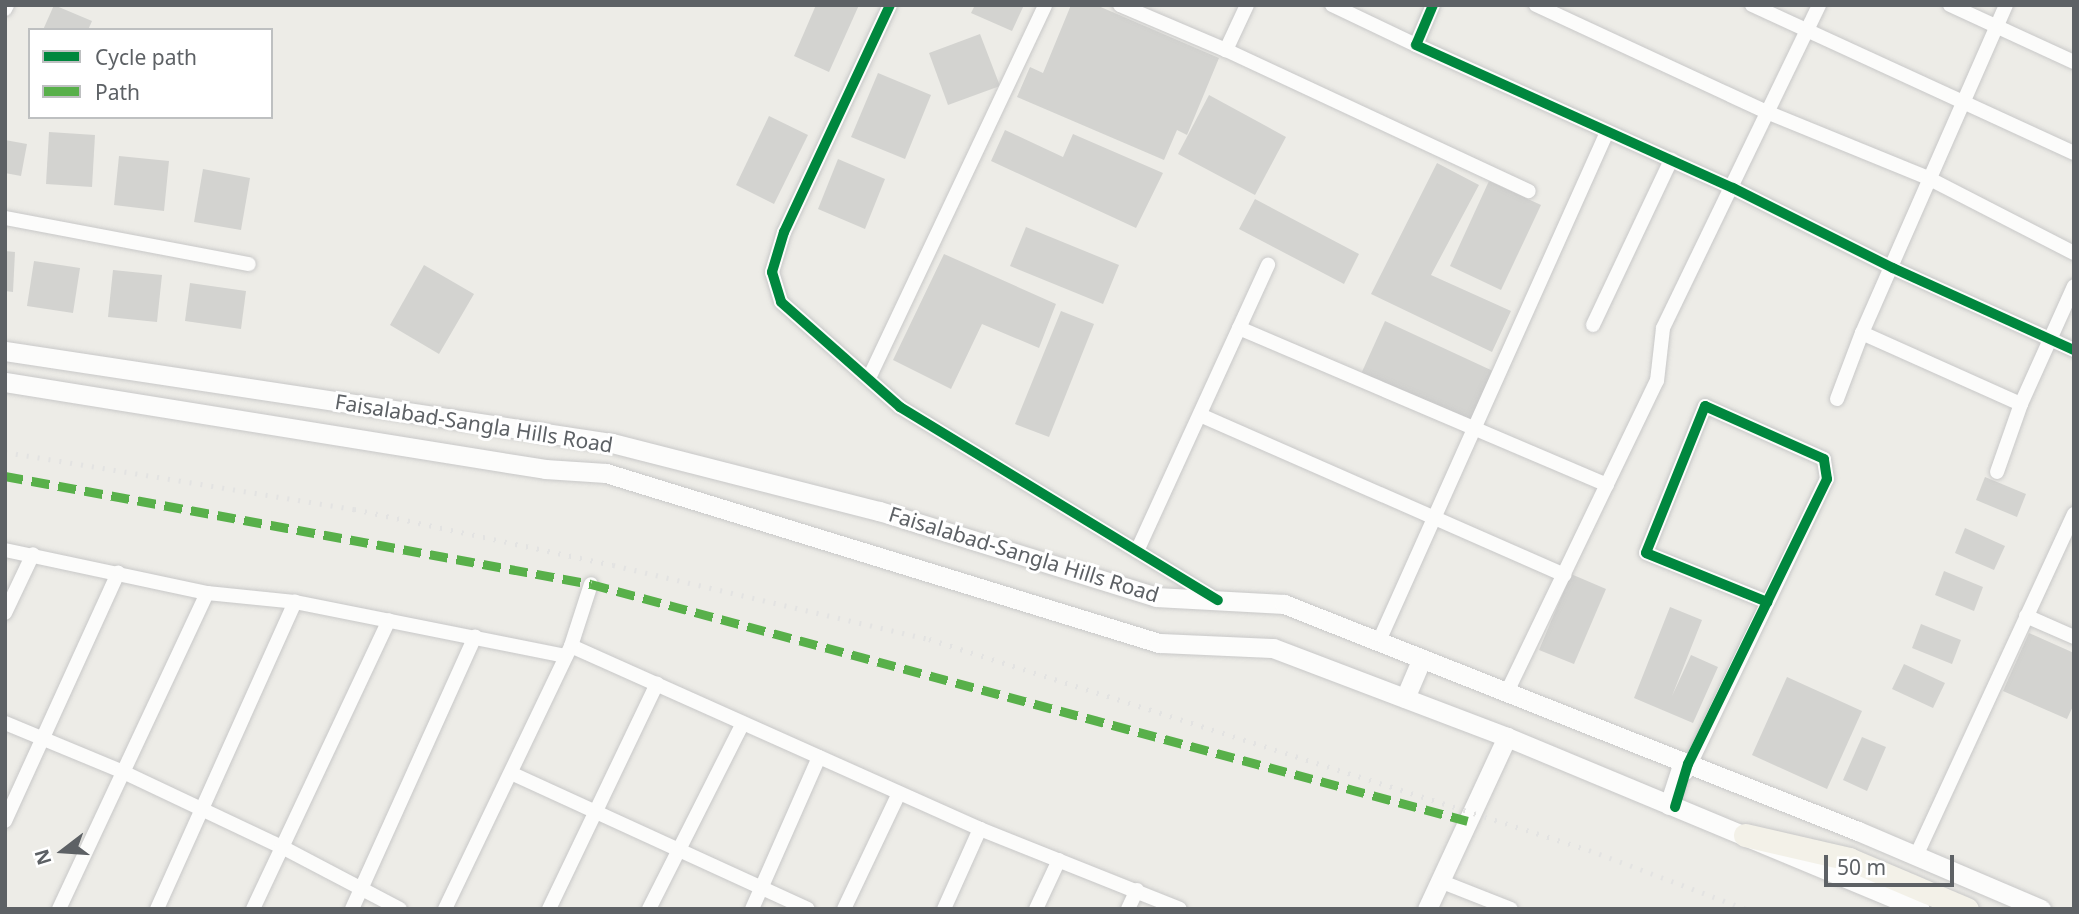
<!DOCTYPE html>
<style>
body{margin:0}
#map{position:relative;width:2079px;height:914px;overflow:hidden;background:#edece7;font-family:"Noto Sans",sans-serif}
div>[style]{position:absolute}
.building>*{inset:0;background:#d3d3d0}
.roads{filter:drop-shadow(0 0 2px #c8c8c8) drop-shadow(0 0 2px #c8c8c8)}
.street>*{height:14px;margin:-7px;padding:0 7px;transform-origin:7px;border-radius:7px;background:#fcfcfb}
.secondary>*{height:19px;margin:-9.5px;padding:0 9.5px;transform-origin:9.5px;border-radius:9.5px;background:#fcfcfb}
.primary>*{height:23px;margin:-11.5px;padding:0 11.5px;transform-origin:11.5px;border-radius:11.5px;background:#f3f1e8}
.rail>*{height:5px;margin-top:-2.5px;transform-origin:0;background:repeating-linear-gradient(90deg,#e3e3e2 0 2px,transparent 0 11px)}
.quiet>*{height:9px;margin-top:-4.5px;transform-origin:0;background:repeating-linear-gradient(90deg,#58b04a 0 18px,transparent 0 27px)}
.cycleway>*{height:10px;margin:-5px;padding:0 5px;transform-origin:5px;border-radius:5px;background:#00873e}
span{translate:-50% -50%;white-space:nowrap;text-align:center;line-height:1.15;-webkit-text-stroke:6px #fff;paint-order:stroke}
.street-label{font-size:21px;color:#5d6165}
.frame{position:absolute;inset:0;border:7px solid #5d6165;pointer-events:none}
.legend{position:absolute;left:28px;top:28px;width:245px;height:91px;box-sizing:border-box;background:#fff;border:2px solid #bec0c1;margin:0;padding:9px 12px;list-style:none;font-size:21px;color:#5d6165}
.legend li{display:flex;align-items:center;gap:14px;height:35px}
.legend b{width:35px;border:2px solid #bec0c1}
.north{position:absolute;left:28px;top:816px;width:70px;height:70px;-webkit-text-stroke:5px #fff;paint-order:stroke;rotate:253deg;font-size:19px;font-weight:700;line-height:28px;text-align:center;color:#5d6165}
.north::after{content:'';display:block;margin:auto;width:24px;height:32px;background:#5d6165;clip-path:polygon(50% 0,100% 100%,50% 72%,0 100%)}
.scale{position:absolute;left:1824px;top:855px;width:130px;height:32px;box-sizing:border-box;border:4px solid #5d6165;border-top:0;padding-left:9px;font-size:21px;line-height:24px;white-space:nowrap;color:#5d6165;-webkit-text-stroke:5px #fff;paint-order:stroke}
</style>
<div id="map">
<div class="building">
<i style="clip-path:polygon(54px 5px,92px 21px,88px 30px,43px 30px)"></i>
<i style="clip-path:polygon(816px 5px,859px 5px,829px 72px,794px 56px)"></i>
<i style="clip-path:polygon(975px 5px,1024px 5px,1012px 31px,971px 13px)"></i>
<i style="clip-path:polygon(1071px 5px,1096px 5px,1219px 58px,1187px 135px,1177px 130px,1164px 160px,1017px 97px,1030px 67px,1043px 73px)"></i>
<i style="clip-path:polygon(980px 34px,1000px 86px,948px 105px,929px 53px)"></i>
<i style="clip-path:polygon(878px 73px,931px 95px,905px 159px,851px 137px)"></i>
<i style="clip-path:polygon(1209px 95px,1286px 137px,1255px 195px,1178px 154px)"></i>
<i style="clip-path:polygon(769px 116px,808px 135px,774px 204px,736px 185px)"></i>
<i style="clip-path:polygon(1005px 130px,1063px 157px,1073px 134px,1163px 173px,1136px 228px,991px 161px)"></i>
<i style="clip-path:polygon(49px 132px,95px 135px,92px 187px,46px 184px)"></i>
<i style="clip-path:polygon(5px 140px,27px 144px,21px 176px,5px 173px)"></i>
<i style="clip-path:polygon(119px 156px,169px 161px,164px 211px,114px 205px)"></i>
<i style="clip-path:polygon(838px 159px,885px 179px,865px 229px,818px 209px)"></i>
<i style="clip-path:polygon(1437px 163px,1479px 185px,1431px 275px,1511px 311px,1492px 352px,1371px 294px)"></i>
<i style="clip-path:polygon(203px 169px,250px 178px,241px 230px,194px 222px)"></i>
<i style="clip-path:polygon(1489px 181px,1541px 205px,1501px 290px,1450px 266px)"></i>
<i style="clip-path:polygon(1255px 199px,1359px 254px,1344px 284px,1239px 229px)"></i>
<i style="clip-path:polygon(1026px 227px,1119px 265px,1103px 304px,1010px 266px)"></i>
<i style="clip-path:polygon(5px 251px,15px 252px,13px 292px,5px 291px)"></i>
<i style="clip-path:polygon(944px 254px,1056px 304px,1039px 348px,982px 324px,951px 389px,893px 360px)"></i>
<i style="clip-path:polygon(34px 261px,80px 268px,73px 313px,27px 306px)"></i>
<i style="clip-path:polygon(424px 265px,474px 294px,439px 354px,390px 325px)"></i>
<i style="clip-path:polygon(113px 270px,162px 275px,157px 322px,108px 317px)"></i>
<i style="clip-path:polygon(190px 283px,246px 291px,241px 329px,185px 321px)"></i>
<i style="clip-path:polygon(1061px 311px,1094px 324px,1049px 437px,1015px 424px)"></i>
<i style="clip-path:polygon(1385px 321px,1493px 371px,1469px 424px,1361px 374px)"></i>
<i style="clip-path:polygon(1985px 477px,2026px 494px,2017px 517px,1976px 500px)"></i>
<i style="clip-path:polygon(1965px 528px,2005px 546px,1994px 570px,1955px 553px)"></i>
<i style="clip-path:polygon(1944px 571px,1983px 587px,1974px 611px,1935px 595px)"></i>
<i style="clip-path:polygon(1571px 574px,1606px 589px,1574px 664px,1539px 650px)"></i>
<i style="clip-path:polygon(1670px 607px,1702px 620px,1672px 696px,1691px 655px,1718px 667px,1693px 723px,1634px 698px)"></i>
<i style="clip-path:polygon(1921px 624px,1961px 640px,1952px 664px,1912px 648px)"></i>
<i style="clip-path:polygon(2029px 633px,2074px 653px,2074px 704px,2067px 719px,2003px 691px)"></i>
<i style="clip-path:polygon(1904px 664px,1945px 683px,1933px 708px,1892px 689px)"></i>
<i style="clip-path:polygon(1787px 677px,1862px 711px,1827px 789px,1752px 755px)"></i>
<i style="clip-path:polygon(1862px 737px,1886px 747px,1867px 791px,1843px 780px)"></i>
</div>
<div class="roads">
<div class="street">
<i style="left:890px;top:5px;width:251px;rotate:115deg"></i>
<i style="left:784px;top:232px;width:42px;rotate:106.7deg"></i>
<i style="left:772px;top:272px;width:31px;rotate:73deg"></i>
<i style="left:781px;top:302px;width:159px;rotate:41.4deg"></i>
<i style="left:900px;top:407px;width:370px;rotate:31.3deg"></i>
<i style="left:1120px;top:5px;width:115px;rotate:23deg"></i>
<i style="left:1247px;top:5px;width:50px;rotate:115deg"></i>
<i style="left:1226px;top:50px;width:334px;rotate:25deg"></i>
<i style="left:1332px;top:5px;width:93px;rotate:25.5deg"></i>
<i style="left:1433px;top:5px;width:43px;rotate:113deg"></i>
<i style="left:1416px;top:45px;width:348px;rotate:24.3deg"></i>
<i style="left:1733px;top:188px;width:179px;rotate:26.6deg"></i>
<i style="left:1893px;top:268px;width:199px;rotate:24.4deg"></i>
<i style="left:1536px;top:5px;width:257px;rotate:24.9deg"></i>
<i style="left:1769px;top:113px;width:172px;rotate:22.2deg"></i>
<i style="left:1928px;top:178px;width:164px;rotate:27.2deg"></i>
<i style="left:1752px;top:5px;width:354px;rotate:24.7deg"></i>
<i style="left:1950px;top:5px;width:136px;rotate:24.7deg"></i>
<i style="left:2006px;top:5px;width:358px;rotate:113.7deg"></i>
<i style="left:1862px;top:333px;width:174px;rotate:24.1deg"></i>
<i style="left:5px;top:9px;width:4px;rotate:-63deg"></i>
<i style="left:5px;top:218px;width:248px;rotate:10.7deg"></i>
<i style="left:1593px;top:325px;width:183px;rotate:-64.7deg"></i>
<i style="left:1239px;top:328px;width:400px;rotate:23.1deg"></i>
<i style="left:869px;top:378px;width:412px;rotate:-64.7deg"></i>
<i style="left:1837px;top:399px;width:71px;rotate:-69.3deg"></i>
<i style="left:1200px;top:415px;width:398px;rotate:23.7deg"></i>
<i style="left:1997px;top:472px;width:72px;rotate:-70.6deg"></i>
<i style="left:2021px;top:404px;width:129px;rotate:-65.8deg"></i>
<i style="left:5px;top:550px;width:207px;rotate:12deg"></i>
<i style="left:207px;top:593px;width:88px;rotate:5.8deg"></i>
<i style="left:295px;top:602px;width:276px;rotate:11.3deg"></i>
<i style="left:1137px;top:551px;width:315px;rotate:-65.4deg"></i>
<i style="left:5px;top:613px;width:65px;rotate:-64.6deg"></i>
<i style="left:2026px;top:616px;width:52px;rotate:23.6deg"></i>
<i style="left:1379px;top:641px;width:558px;rotate:-65.87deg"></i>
<i style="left:571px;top:646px;width:448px;rotate:24.1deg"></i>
<i style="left:980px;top:829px;width:215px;rotate:21.8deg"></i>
<i style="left:1507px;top:692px;width:345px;rotate:-64.3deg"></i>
<i style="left:1657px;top:381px;width:53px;rotate:-83.5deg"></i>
<i style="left:1663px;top:328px;width:359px;rotate:-64.2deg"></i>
<i style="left:5px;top:723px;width:126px;rotate:22.5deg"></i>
<i style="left:121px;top:771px;width:178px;rotate:25.3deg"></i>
<i style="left:282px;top:847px;width:133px;rotate:27.7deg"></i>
<i style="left:1686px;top:773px;width:326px;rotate:-64.4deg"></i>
<i style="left:1827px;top:479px;width:20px;rotate:-99deg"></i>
<i style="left:1824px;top:459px;width:130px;rotate:-156deg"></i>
<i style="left:1705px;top:406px;width:158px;rotate:111.9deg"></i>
<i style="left:1646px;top:553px;width:131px;rotate:22deg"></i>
<i style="left:513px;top:774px;width:324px;rotate:24.6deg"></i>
<i style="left:5px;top:821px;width:273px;rotate:-65.5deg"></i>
<i style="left:1916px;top:856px;width:377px;rotate:-65.2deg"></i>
<i style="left:1440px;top:881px;width:76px;rotate:21.5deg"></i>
<i style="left:59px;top:909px;width:349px;rotate:-64.9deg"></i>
<i style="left:157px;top:909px;width:337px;rotate:-65.8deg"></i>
<i style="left:253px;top:909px;width:319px;rotate:-64.8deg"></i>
<i style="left:352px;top:909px;width:299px;rotate:-65.7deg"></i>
<i style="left:445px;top:909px;width:292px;rotate:-64.4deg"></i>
<i style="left:571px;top:646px;width:65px;rotate:-72.1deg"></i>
<i style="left:549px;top:909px;width:250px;rotate:-64.4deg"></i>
<i style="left:649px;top:909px;width:208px;rotate:-63.2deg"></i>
<i style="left:752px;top:909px;width:166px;rotate:-66.2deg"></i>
<i style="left:844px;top:909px;width:128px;rotate:-64.6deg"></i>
<i style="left:944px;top:909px;width:88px;rotate:-65.8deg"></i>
<i style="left:1036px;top:909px;width:54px;rotate:-64.9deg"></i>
<i style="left:1128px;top:909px;width:21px;rotate:-65deg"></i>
</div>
<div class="secondary">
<i style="left:5px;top:351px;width:614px;rotate:8.62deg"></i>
<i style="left:612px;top:443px;width:276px;rotate:14.3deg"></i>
<i style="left:879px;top:511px;width:290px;rotate:17.2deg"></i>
<i style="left:1156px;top:597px;width:128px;rotate:3.1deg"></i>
<i style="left:1284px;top:604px;width:617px;rotate:21.58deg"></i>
<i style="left:1858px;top:831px;width:199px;rotate:23.1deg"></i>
<i style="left:5px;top:382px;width:547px;rotate:9.15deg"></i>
<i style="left:545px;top:469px;width:61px;rotate:3.8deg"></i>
<i style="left:606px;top:473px;width:579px;rotate:17.09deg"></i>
<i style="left:1159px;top:643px;width:114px;rotate:2.5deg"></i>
<i style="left:1273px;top:648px;width:250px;rotate:20.8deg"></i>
<i style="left:1507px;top:737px;width:447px;rotate:22.6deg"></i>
<i style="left:1405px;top:698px;width:43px;rotate:-67deg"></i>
<i style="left:1669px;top:805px;width:45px;rotate:-72deg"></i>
<i style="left:1427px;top:909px;width:190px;rotate:-65.1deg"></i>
</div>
<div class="primary">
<i style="left:1745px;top:835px;width:107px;rotate:13deg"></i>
<i style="left:1849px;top:859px;width:128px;rotate:23deg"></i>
</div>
</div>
<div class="rail">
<i style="left:5px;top:452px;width:354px;rotate:9.3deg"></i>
<i style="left:354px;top:509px;width:265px;rotate:12.2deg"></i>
<i style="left:613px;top:565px;width:325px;rotate:13.2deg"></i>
<i style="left:929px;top:639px;width:693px;rotate:17.73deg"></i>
<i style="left:1589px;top:850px;width:168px;rotate:20.6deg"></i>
</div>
<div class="quiet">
<i style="left:5px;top:476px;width:596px;rotate:10.44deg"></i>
<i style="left:591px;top:584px;width:908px;rotate:15.12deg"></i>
</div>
<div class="cycleway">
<i style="left:890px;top:5px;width:251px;rotate:115deg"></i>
<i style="left:784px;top:232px;width:42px;rotate:106.7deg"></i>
<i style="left:772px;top:272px;width:31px;rotate:73deg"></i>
<i style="left:781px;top:302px;width:159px;rotate:41.4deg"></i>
<i style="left:900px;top:407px;width:372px;rotate:31.3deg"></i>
<i style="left:1433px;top:5px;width:43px;rotate:113deg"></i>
<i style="left:1416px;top:45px;width:348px;rotate:24.3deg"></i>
<i style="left:1733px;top:188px;width:179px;rotate:26.6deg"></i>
<i style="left:1893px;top:268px;width:199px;rotate:24.4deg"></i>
<i style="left:1675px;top:807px;width:45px;rotate:-73.2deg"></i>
<i style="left:1688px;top:764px;width:317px;rotate:-64deg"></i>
<i style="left:1827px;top:479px;width:20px;rotate:-99deg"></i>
<i style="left:1824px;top:459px;width:130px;rotate:-156deg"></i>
<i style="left:1705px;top:406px;width:158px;rotate:111.9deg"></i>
<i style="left:1646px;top:553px;width:131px;rotate:22deg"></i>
</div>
<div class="street-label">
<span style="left:474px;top:423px;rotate:9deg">Faisalabad-Sangla Hills Road</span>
<span style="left:1024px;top:554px;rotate:17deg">Faisalabad-Sangla Hills Road</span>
</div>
<div class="frame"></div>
<ul class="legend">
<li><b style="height:9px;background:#00873e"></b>Cycle path</li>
<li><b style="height:9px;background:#58b04a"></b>Path</li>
</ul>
<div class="north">N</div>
<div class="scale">50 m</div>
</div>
